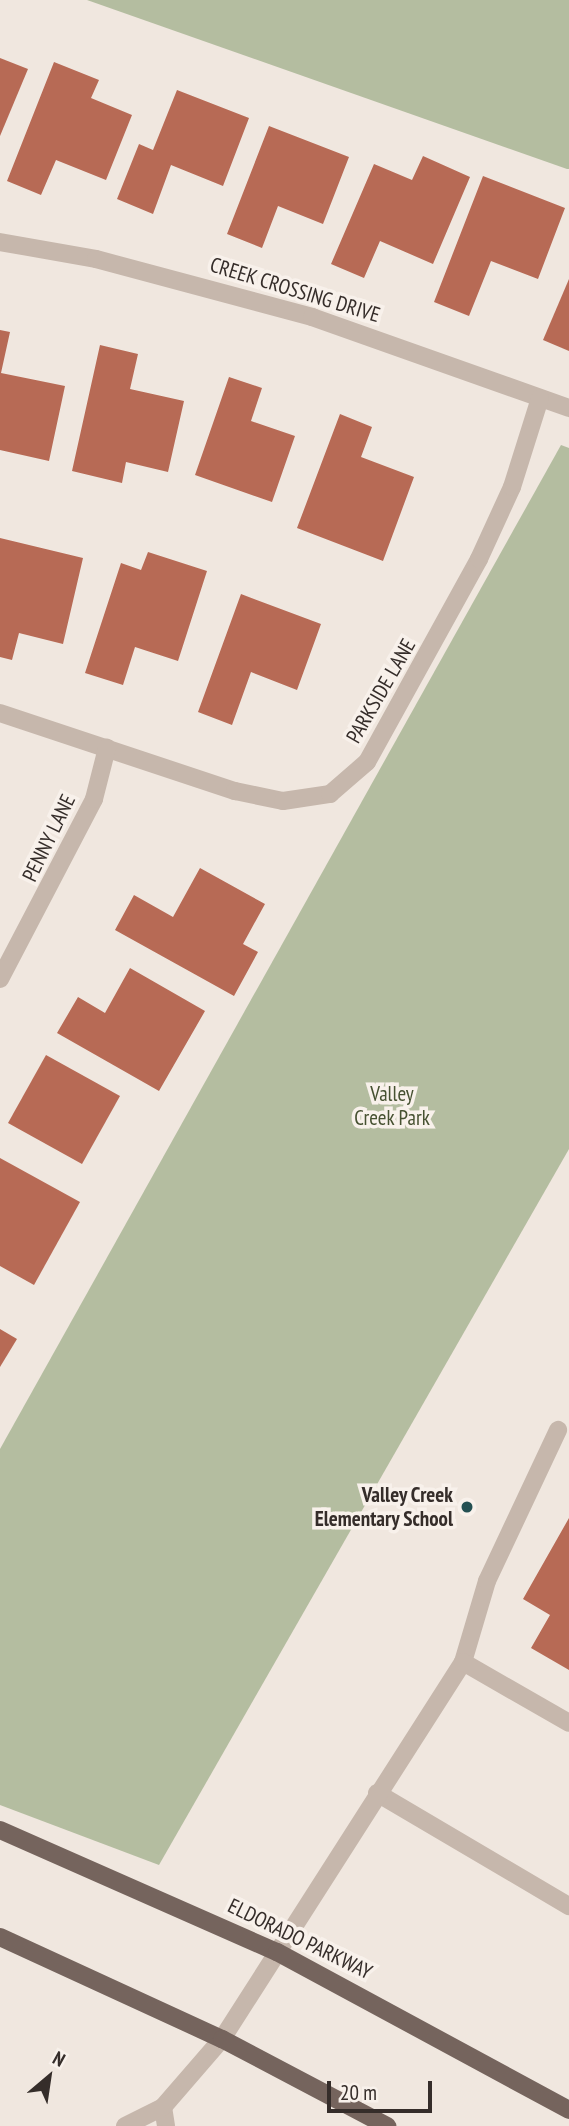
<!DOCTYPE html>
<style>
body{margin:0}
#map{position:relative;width:569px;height:2126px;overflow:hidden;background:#f0e7df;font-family:"PT Sans Narrow",sans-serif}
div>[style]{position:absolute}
.green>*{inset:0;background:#b4bda0}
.building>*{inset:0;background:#b76a55}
.minor>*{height:18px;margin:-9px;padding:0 9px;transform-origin:9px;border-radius:9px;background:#c6b7ac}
.major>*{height:18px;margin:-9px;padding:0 9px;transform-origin:9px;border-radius:9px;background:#75645d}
.dots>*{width:19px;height:19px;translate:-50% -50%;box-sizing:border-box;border:4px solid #f8f1eb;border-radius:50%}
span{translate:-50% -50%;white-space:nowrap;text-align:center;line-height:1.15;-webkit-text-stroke:7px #f8f1eb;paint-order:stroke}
.street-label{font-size:21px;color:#352d2a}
.park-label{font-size:21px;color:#465131}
.poi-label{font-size:21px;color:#352d2a;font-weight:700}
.right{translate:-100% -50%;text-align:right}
.north{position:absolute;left:14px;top:2042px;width:70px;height:70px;-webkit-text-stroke:5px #f8f1eb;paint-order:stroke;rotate:29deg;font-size:19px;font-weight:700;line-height:28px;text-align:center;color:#352d2a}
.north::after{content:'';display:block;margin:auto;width:24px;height:32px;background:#352d2a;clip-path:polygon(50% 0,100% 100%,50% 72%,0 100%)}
.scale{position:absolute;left:327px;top:2081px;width:105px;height:32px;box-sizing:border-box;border:4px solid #352d2a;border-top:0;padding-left:9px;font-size:21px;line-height:24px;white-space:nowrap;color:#352d2a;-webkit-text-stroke:5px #f8f1eb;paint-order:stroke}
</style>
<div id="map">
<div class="green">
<i style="clip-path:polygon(87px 0,569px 0,569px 169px,567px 169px)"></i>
<i style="clip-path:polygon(561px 445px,569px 448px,569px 1149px,159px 1865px,0 1805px,0 1449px)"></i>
</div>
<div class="building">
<i style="clip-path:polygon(0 58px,28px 69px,0 136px)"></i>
<i style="clip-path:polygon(54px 62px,99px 80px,91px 98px,132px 115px,106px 180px,56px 160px,41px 195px,7px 181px)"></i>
<i style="clip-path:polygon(177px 90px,249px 118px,223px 186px,171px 165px,153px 214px,117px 199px,139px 144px,153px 150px)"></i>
<i style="clip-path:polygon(269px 126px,349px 157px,323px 224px,278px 206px,262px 248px,227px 234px)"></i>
<i style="clip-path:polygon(423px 156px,470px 177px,433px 264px,380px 241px,364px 278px,331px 264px,374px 164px,412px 180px)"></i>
<i style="clip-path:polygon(483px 176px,565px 208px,538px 279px,491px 261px,469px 316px,434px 302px)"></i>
<i style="clip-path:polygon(569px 279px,569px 351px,543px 340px)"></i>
<i style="clip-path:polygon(0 330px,10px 332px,1px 373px,65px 386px,49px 461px,0 450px)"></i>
<i style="clip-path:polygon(100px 345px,138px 354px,130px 389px,184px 401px,168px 472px,126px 462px,122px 483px,72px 471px)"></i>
<i style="clip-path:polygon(229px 377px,262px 388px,251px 421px,295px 436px,272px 502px,195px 475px)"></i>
<i style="clip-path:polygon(340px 414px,372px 427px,361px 457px,414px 477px,383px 561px,297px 528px)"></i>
<i style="clip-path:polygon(0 538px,83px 558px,63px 644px,19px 633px,12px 660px,0 657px)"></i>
<i style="clip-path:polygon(148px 552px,207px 571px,178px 661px,135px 647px,123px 685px,85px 673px,121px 563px,141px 570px)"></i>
<i style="clip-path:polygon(241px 594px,321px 624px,297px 690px,251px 672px,232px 725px,198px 712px)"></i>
<i style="clip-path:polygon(200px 868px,265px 904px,243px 944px,258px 952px,234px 996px,115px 930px,134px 895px,173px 917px)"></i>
<i style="clip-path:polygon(130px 968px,205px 1011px,159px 1091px,57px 1033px,78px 997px,105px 1013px)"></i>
<i style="clip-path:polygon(46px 1055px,120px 1096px,82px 1164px,8px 1123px)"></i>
<i style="clip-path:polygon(0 1158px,80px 1202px,34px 1285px,0 1266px)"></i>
<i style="clip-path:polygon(0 1329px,17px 1339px,0 1367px)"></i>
<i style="clip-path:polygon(569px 1518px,569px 1670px,531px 1648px,550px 1615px,523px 1599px)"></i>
</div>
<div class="minor">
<i style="left:0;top:242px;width:97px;rotate:10deg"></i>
<i style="left:96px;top:259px;width:224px;rotate:15deg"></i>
<i style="left:312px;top:317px;width:273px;rotate:19.5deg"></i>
<i style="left:0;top:713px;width:248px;rotate:18.4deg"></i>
<i style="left:235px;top:791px;width:49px;rotate:11.8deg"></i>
<i style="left:283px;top:801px;width:48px;rotate:-8.5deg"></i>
<i style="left:330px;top:794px;width:49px;rotate:-40.9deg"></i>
<i style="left:367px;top:762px;width:232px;rotate:-61.1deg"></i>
<i style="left:479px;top:559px;width:79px;rotate:-65.4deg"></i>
<i style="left:512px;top:487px;width:93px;rotate:-72.5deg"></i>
<i style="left:0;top:979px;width:203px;rotate:-62.4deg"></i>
<i style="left:94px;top:799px;width:53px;rotate:-75.7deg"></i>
<i style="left:463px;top:1662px;width:84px;rotate:-73.5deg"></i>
<i style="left:487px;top:1581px;width:167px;rotate:-64.8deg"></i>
<i style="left:377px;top:1793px;width:223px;rotate:30.5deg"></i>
<i style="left:163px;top:2107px;width:19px;rotate:81deg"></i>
<i style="left:125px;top:2126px;width:42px;rotate:-26.6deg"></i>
<i style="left:163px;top:2107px;width:90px;rotate:-49.1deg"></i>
<i style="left:222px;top:2039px;width:447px;rotate:-57.4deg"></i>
<i style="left:463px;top:1662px;width:122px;rotate:29.9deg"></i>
</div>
<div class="major">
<i style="left:0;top:1830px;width:303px;rotate:23.8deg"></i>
<i style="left:277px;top:1952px;width:332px;rotate:28.4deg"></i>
<i style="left:0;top:1937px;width:244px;rotate:24.7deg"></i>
<i style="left:222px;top:2039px;width:187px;rotate:27.8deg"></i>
</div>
<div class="dots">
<i style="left:467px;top:1507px;background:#245052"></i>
</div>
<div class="street-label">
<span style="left:295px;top:290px;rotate:17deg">CREEK CROSSING DRIVE</span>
<span style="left:381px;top:691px;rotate:-60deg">PARKSIDE LANE</span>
<span style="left:49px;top:838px;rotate:-64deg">PENNY LANE</span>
<span style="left:300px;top:1939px;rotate:26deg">ELDORADO PARKWAY</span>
</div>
<div class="park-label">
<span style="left:392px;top:1106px">Valley<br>Creek Park</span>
</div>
<div class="poi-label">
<span class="right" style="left:453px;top:1507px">Valley Creek<br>Elementary School</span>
</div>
<div class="north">N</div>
<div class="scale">20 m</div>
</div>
